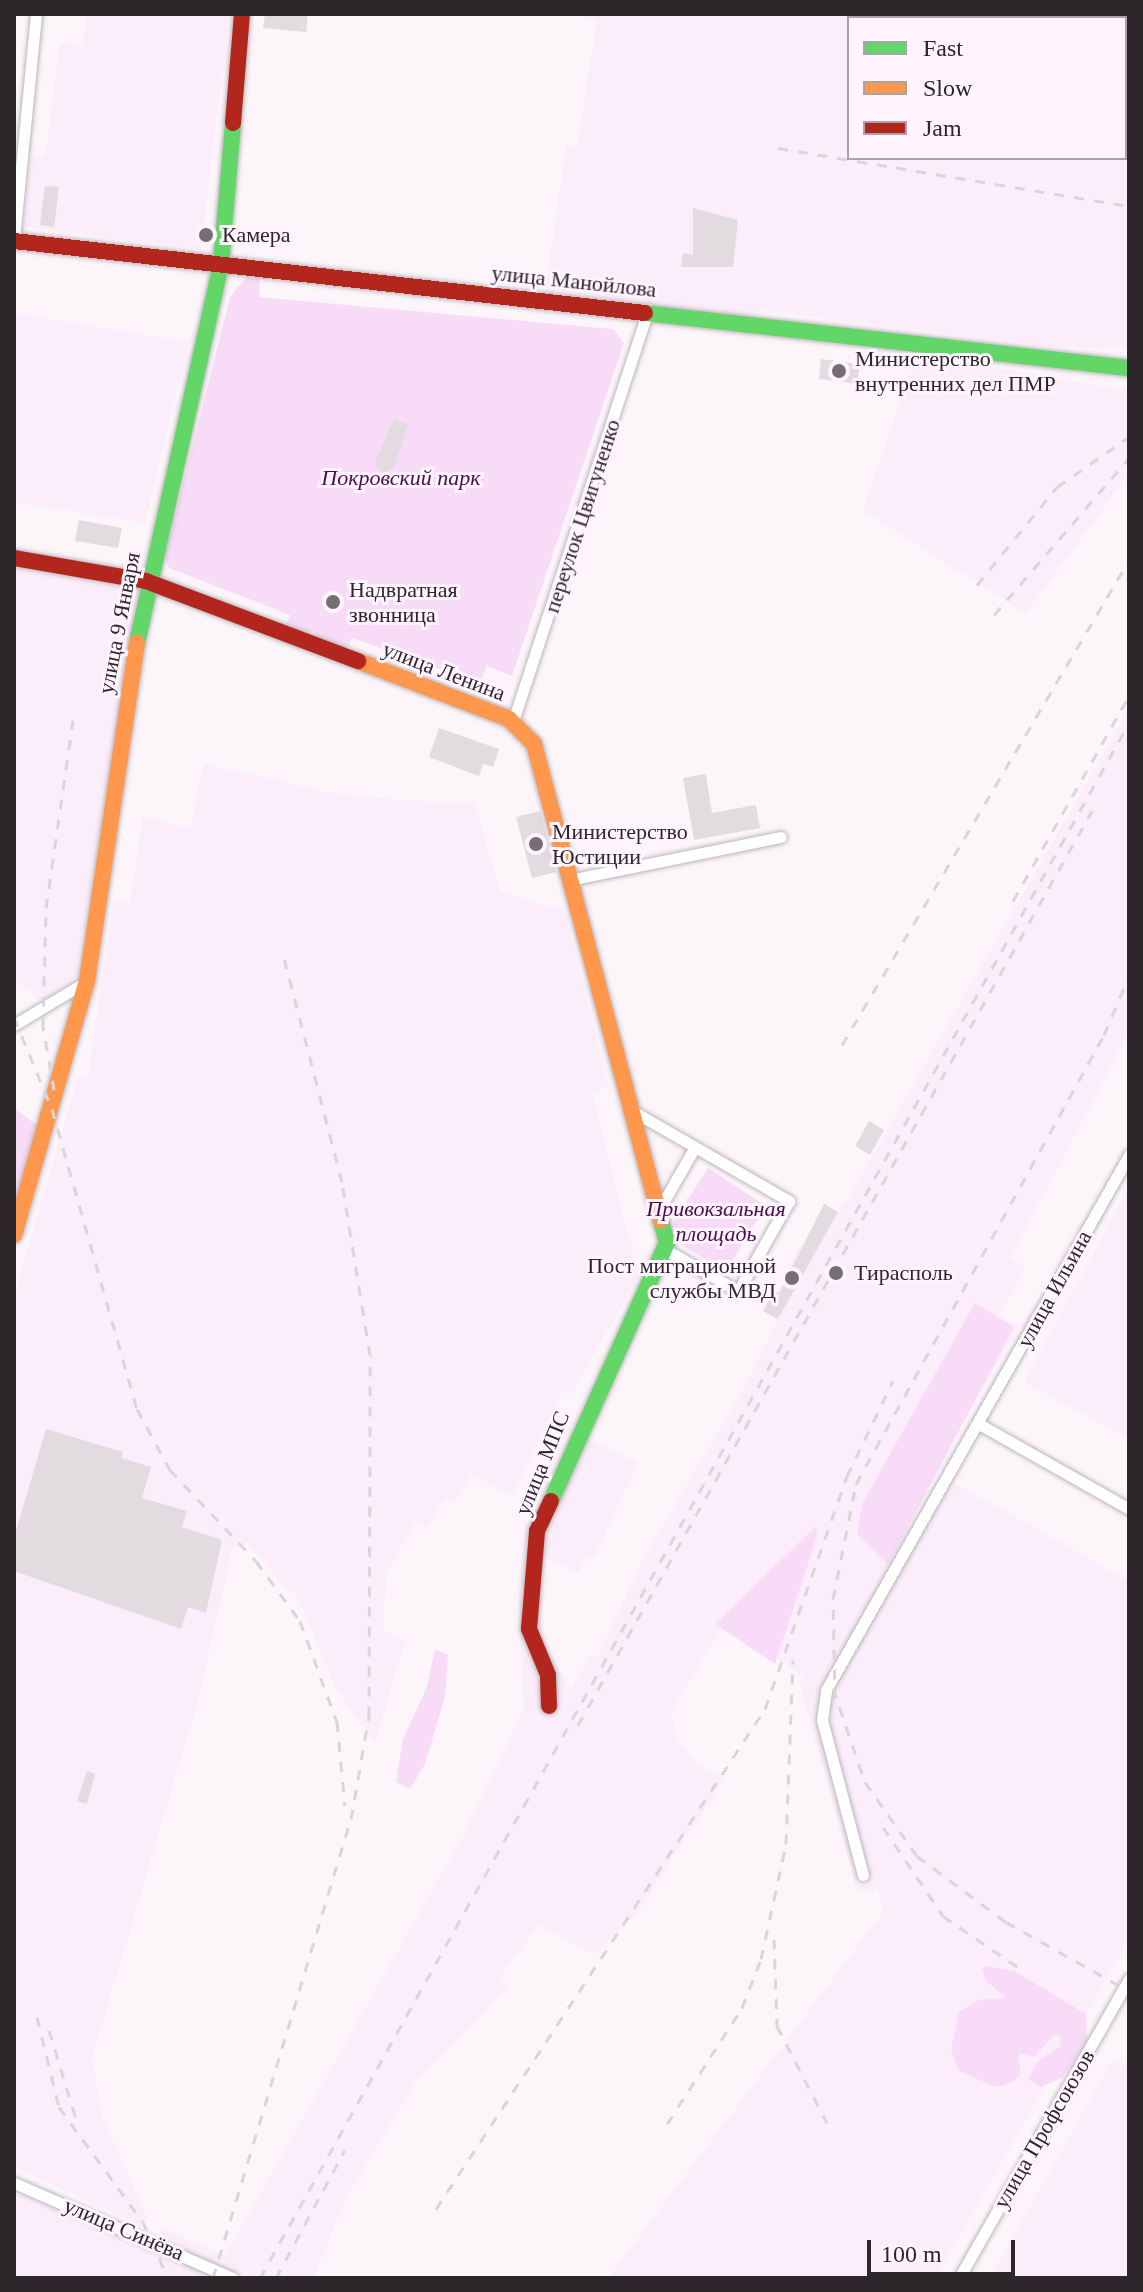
<!DOCTYPE html>
<meta charset="utf-8">
<style>
body{margin:0}
#map{position:relative;width:1143px;height:2292px;overflow:hidden;background:#fcf6fb;font-family:"Times New Roman",serif}
div>[style]{position:absolute}
.built>*{inset:0;background:#fbedfa}
.green>*{inset:0;background:#f8dbf7}
.building>*{inset:0;background:#e2dce1}
.roads{filter:drop-shadow(0 0 2px #bbb6bb) drop-shadow(0 0 2px #bbb6bb)}
.street>*{height:11px;margin:-5.5px;padding:0 5.5px;transform-origin:5.5px;border-radius:5.5px;background:#fffefe}
.fast>*{height:16px;margin:-8px;padding:0 8px;transform-origin:8px;border-radius:8px;background:#63d668}
.slow>*{height:16px;margin:-8px;padding:0 8px;transform-origin:8px;border-radius:8px;background:#ff974d}
.jam>*{height:16px;margin:-8px;padding:0 8px;transform-origin:8px;border-radius:8px;background:#b3261e}
.rail>*{height:3px;margin-top:-1.5px;transform-origin:0;background:repeating-linear-gradient(90deg,#d8d6d7 0 10px,transparent 0 20px)}
.dots>*{width:22px;height:22px;translate:-50% -50%;box-sizing:border-box;border:4px solid #fef4fd;border-radius:50%}
span{translate:-50% -50%;white-space:nowrap;text-align:center;line-height:1.15;-webkit-text-stroke:6px #fef4fd;paint-order:stroke}
.poi-label{font-size:22px;color:#2d272c}
.left{translate:0 -50%;text-align:left}
.right{translate:-100% -50%;text-align:right}
.street-label{font-size:22px;color:#2d272c}
.park-label{font-size:22px;color:#490e4a;font-style:italic}
.frame{position:absolute;inset:0;border:16px solid #2d272c;pointer-events:none}
.legend{position:absolute;left:847px;top:16px;width:280px;height:144px;box-sizing:border-box;background:#fef4fd;border:2px solid #aaa2a9;margin:0;padding:10px 14px;list-style:none;font-size:24px;color:#2d272c}
.legend li{display:flex;align-items:center;gap:16px;height:40px}
.legend b{width:40px;border:2px solid #aaa2a9}
.scale{position:absolute;left:867px;top:2240px;width:148px;height:36px;box-sizing:border-box;border:4px solid #2d272c;border-top:0;padding-left:10px;font-size:24px;line-height:28px;white-space:nowrap;color:#2d272c;-webkit-text-stroke:6px #fef4fd;paint-order:stroke}
</style>
<div id="map">
<div class="built">
<i style="clip-path:polygon(87px 14px,229px 14px,201px 249px,23px 227px,32px 156px,45px 157px,60px 43px,83px 46px)"></i>
<i style="clip-path:polygon(evenodd,564px 14px,1129px 14px,1129px 349px,1040px 345px,761px 310px,744px 319px,545px 293px,566px 146px,577px 147px,597px 19px,564px 14px,849px 18px,1125px 18px,1125px 158px,849px 158px,849px 18px)"></i>
<i style="clip-path:polygon(14px 313px,189px 342px,145px 523px,14px 502px)"></i>
<i style="clip-path:polygon(937px 358px,1129px 391px,1129px 463px,1124px 469px,1128px 475px,1026px 613px,862px 510px,914px 364px)"></i>
<i style="clip-path:polygon(14px 569px,139px 590px,76px 975px,43px 1002px,14px 980px)"></i>
<i style="clip-path:polygon(1129px 709px,1129px 1032px,1011px 1257px,1026px 1268px,999px 1314px,1019px 1326px,892px 1543px,955px 1483px,1129px 1581px,1129px 1939px,936px 2278px,608px 2278px,883px 1912px,878px 1889px,857px 1890px,800px 1685px,804px 1677px,723px 1624px,672px 1712px,676px 1736px,697px 1764px,724px 1779px,639px 1911px,594px 1955px,538px 1925px,499px 1979px,507px 1988px,416px 2082px,344px 2202px,314px 2278px,14px 2278px,14px 2193px,151px 2248px,164px 2229px,225px 2256px,462px 1838px,524px 1709px,518px 1592px,525px 1523px,542px 1535px,543px 1643px,571px 1690px,590px 1655px,597px 1658px,643px 1559px,739px 1397px,778px 1320px,763px 1311px,774px 1290px,779px 1293px,790px 1274px,786px 1271px,800px 1245px,805px 1248px,824px 1204px,838px 1212px,850px 1195px)"></i>
<i style="clip-path:polygon(204px 764px,345px 796px,474px 804px,501px 892px,564px 910px,609px 1087px,592px 1093px,639px 1275px,571px 1395px,563px 1391px,512px 1496px,472px 1474px,454px 1503px,445px 1498px,427px 1527px,415px 1521px,386px 1575px,383px 1631px,405px 1640px,375px 1743px,335px 1687px,295px 1592px,288px 1592px,248px 1543px,232px 1550px,198px 1701px,92px 2058px,102px 2116px,148px 2219px,138px 2224px,14px 2167px,14px 1296px,78px 1077px,88px 1076px,114px 901px,130px 903px,143px 816px,190px 828px)"></i>
<i style="clip-path:polygon(1129px 1187px,1129px 1439px,1024px 1382px)"></i>
<i style="clip-path:polygon(584px 1437px,638px 1462px,594px 1558px,586px 1558px,578px 1573px,543px 1555px,544px 1533px)"></i>
<i style="clip-path:polygon(1113px 2059px,1129px 2068px,1129px 2278px,990px 2278px)"></i>
</div>
<div class="green">
<i style="clip-path:polygon(246px 278px,260px 278px,259px 297px,613px 329px,624px 343px,512px 676px,487px 666px,480px 683px,352px 638px,347px 649px,322px 642px,313px 631px,303px 635px,285px 628px,290px 615px,169px 568px,165px 557px,230px 297px)"></i>
<i style="clip-path:polygon(14px 1108px,38px 1126px,14px 1207px)"></i>
<i style="clip-path:polygon(708px 1168px,766px 1206px,726px 1271px,678px 1243px,673px 1222px)"></i>
<i style="clip-path:polygon(975px 1303px,1014px 1327px,888px 1565px,857px 1534px,863px 1502px)"></i>
<i style="clip-path:polygon(816px 1526px,817px 1536px,775px 1664px,715px 1624px)"></i>
<i style="clip-path:polygon(435px 1649px,448px 1655px,445px 1697px,425px 1764px,410px 1789px,396px 1782px,403px 1739px,427px 1687px)"></i>
<i style="clip-path:polygon(988px 1966px,1016px 1972px,1086px 2014px,1087px 2043px,1062px 2078px,1040px 2087px,1028px 2079px,1037px 2062px,1059px 2047px,1061px 2038px,1054px 2035px,1034px 2057px,1019px 2053px,1020px 2076px,1010px 2083px,996px 2087px,959px 2071px,951px 2050px,959px 2012px,978px 2000px,1006px 1998px,985px 1980px,982px 1968px)"></i>
</div>
<div class="building">
<i style="clip-path:polygon(265px 14px,308px 14px,306px 32px,263px 28px)"></i>
<i style="clip-path:polygon(45px 186px,59px 187px,54px 227px,40px 225px)"></i>
<i style="clip-path:polygon(693px 208px,738px 220px,733px 267px,681px 267px,683px 253px,693px 255px)"></i>
<i style="clip-path:polygon(821px 359px,860px 364px,857px 384px,819px 379px)"></i>
<i style="clip-path:polygon(394px 419px,408px 424px,394px 468px,382px 473px,374px 464px)"></i>
<i style="clip-path:polygon(79px 520px,122px 528px,118px 548px,75px 541px)"></i>
<i style="clip-path:polygon(439px 728px,499px 749px,493px 767px,483px 764px,479px 776px,429px 757px)"></i>
<i style="clip-path:polygon(706px 774px,712px 813px,756px 805px,760px 828px,694px 840px,683px 778px)"></i>
<i style="clip-path:polygon(540px 811px,556px 872px,532px 878px,516px 817px)"></i>
<i style="clip-path:polygon(869px 1121px,884px 1130px,870px 1155px,855px 1146px)"></i>
<i style="clip-path:polygon(824px 1204px,838px 1212px,778px 1319px,763px 1311px,774px 1290px,779px 1293px)"></i>
<i style="clip-path:polygon(46px 1429px,123px 1452px,121px 1458px,151px 1467px,142px 1498px,187px 1511px,182px 1527px,222px 1540px,206px 1613px,188px 1607px,181px 1629px,14px 1571px,14px 1538px)"></i>
<i style="clip-path:polygon(87px 1771px,95px 1774px,87px 1804px,77px 1801px)"></i>
</div>
<div class="roads">
<div class="street">
<i style="left:14px;top:239px;width:226px;rotate:-84.4deg"></i>
<i style="left:513px;top:721px;width:433px;rotate:-71.8deg"></i>
<i style="left:569px;top:880px;width:216px;rotate:-11.5deg"></i>
<i style="left:14px;top:1025px;width:85px;rotate:-31.1deg"></i>
<i style="left:636px;top:1113px;width:177px;rotate:29.9deg"></i>
<i style="left:789px;top:1201px;width:103px;rotate:119.5deg"></i>
<i style="left:738px;top:1291px;width:83px;rotate:-150.3deg"></i>
<i style="left:660px;top:1208px;width:70px;rotate:-60.2deg"></i>
<i style="left:979px;top:1424px;width:172px;rotate:29.5deg"></i>
<i style="left:863px;top:1875px;width:160px;rotate:-104.8deg"></i>
<i style="left:822px;top:1720px;width:30px;rotate:-82deg"></i>
<i style="left:826px;top:1690px;width:615px;rotate:-60.47deg"></i>
<i style="left:14px;top:2183px;width:238px;rotate:23.5deg"></i>
<i style="left:959px;top:2278px;width:344px;rotate:-60.4deg"></i>
</div>
<div class="fast">
<i style="left:645px;top:313px;width:487px;rotate:6.5deg"></i>
<i style="left:137px;top:643px;width:388px;rotate:-77.5deg"></i>
<i style="left:221px;top:264px;width:142px;rotate:-85.1deg"></i>
<i style="left:551px;top:1501px;width:283px;rotate:-65.8deg"></i>
<i style="left:667px;top:1243px;width:24px;rotate:-105deg"></i>
</div>
<div class="slow">
<i style="left:358px;top:661px;width:162px;rotate:21deg"></i>
<i style="left:509px;top:719px;width:35px;rotate:45deg"></i>
<i style="left:534px;top:744px;width:493px;rotate:75.1deg"></i>
<i style="left:14px;top:1235px;width:264px;rotate:-74deg"></i>
<i style="left:87px;top:981px;width:342px;rotate:-81.6deg"></i>
</div>
<div class="jam">
<i style="left:233px;top:123px;width:109px;rotate:-85.3deg"></i>
<i style="left:14px;top:241px;width:635px;rotate:6.51deg"></i>
<i style="left:14px;top:558px;width:134px;rotate:9.9deg"></i>
<i style="left:146px;top:581px;width:227px;rotate:20.7deg"></i>
<i style="left:549px;top:1706px;width:31px;rotate:-92deg"></i>
<i style="left:548px;top:1675px;width:50px;rotate:-112.4deg"></i>
<i style="left:529px;top:1629px;width:98px;rotate:-85.3deg"></i>
<i style="left:537px;top:1531px;width:33px;rotate:-65deg"></i>
</div>
</div>
<div class="rail">
<i style="left:778px;top:148px;width:356px;rotate:9.4deg"></i>
<i style="left:977px;top:585px;width:127px;rotate:-50.8deg"></i>
<i style="left:1057px;top:487px;width:88px;rotate:-34.8deg"></i>
<i style="left:994px;top:615px;width:207px;rotate:-49.3deg"></i>
<i style="left:1013px;top:901px;width:236px;rotate:-60.5deg"></i>
<i style="left:14px;top:1017px;width:100px;rotate:67.6deg"></i>
<i style="left:52px;top:1109px;width:312px;rotate:74.2deg"></i>
<i style="left:137px;top:1409px;width:69px;rotate:61.6deg"></i>
<i style="left:170px;top:1470px;width:125px;rotate:46.6deg"></i>
<i style="left:256px;top:1561px;width:74px;rotate:53.7deg"></i>
<i style="left:300px;top:1621px;width:108px;rotate:69.9deg"></i>
<i style="left:337px;top:1722px;width:84px;rotate:84.6deg"></i>
<i style="left:842px;top:1045px;width:564px;rotate:-59.38deg"></i>
<i style="left:54px;top:1090px;width:65px;rotate:-99.8deg"></i>
<i style="left:43px;top:1026px;width:118px;rotate:-88.5deg"></i>
<i style="left:46px;top:908px;width:190px;rotate:-81.8deg"></i>
<i style="left:833px;top:1688px;width:99px;rotate:71.2deg"></i>
<i style="left:865px;top:1782px;width:90px;rotate:54.9deg"></i>
<i style="left:917px;top:1856px;width:111px;rotate:36.6deg"></i>
<i style="left:1006px;top:1922px;width:141px;rotate:29.3deg"></i>
<i style="left:835px;top:1699px;width:100px;rotate:-91.1deg"></i>
<i style="left:833px;top:1599px;width:117px;rotate:-78.7deg"></i>
<i style="left:856px;top:1484px;width:513px;rotate:-61.09deg"></i>
<i style="left:1104px;top:1035px;width:64px;rotate:-67deg"></i>
<i style="left:578px;top:1725px;width:1049px;rotate:-60.65deg"></i>
<i style="left:883px;top:1827px;width:107px;rotate:56deg"></i>
<i style="left:943px;top:1916px;width:99px;rotate:34.3deg"></i>
<i style="left:774px;top:1939px;width:87px;rotate:88deg"></i>
<i style="left:777px;top:2026px;width:109px;rotate:62.7deg"></i>
<i style="left:37px;top:2017px;width:93px;rotate:76.3deg"></i>
<i style="left:59px;top:2107px;width:142px;rotate:53.9deg"></i>
<i style="left:143px;top:2222px;width:61px;rotate:65.9deg"></i>
<i style="left:49px;top:2030px;width:96px;rotate:73.1deg"></i>
<i style="left:667px;top:2124px;width:138px;rotate:-57.1deg"></i>
<i style="left:742px;top:2008px;width:53px;rotate:-68.8deg"></i>
<i style="left:761px;top:1959px;width:118px;rotate:-77.7deg"></i>
<i style="left:786px;top:1844px;width:184px;rotate:-87.8deg"></i>
<i style="left:436px;top:2209px;width:599px;rotate:-56.66deg"></i>
<i style="left:765px;top:1709px;width:247px;rotate:-70.6deg"></i>
<i style="left:847px;top:1476px;width:106px;rotate:-64.2deg"></i>
<i style="left:213px;top:2278px;width:479px;rotate:-73.3deg"></i>
<i style="left:351px;top:1819px;width:105px;rotate:-80.1deg"></i>
<i style="left:369px;top:1716px;width:361px;rotate:-89.8deg"></i>
<i style="left:370px;top:1355px;width:175px;rotate:-99.2deg"></i>
<i style="left:342px;top:1182px;width:232px;rotate:-104.5deg"></i>
<i style="left:260px;top:2278px;width:1781px;rotate:-60.8deg"></i>
<i style="left:276px;top:2278px;width:145px;rotate:-61.7deg"></i>
</div>
<div class="dots">
<i style="left:206px;top:235px;background:#756f74"></i>
<i style="left:839px;top:371px;background:#756f74"></i>
<i style="left:333px;top:602px;background:#756f74"></i>
<i style="left:536px;top:844px;background:#756f74"></i>
<i style="left:836px;top:1273px;background:#756f74"></i>
<i style="left:792px;top:1278px;background:#756f74"></i>
</div>
<div class="poi-label">
<span class="left" style="left:222px;top:235px">Камера</span>
<span class="left" style="left:855px;top:371px">Министерство<br>внутренних дел ПМР</span>
<span class="left" style="left:349px;top:602px">Надвратная<br>звонница</span>
<span class="left" style="left:552px;top:844px">Министерство<br>Юстиции</span>
<span class="right" style="left:776px;top:1278px">Пост миграционной<br>службы МВД</span>
<span class="left" style="left:854px;top:1273px">Тирасполь</span>
</div>
<div class="street-label">
<span style="left:574px;top:281px;rotate:6deg">улица Манойлова</span>
<span style="left:582px;top:516px;rotate:-72deg">переулок Цвигуненко</span>
<span style="left:119px;top:623px;rotate:-79deg">улица 9 Января</span>
<span style="left:444px;top:671px;rotate:21deg">улица Ленина</span>
<span style="left:1054px;top:1289px;rotate:-61deg">улица Ильина</span>
<span style="left:542px;top:1463px;rotate:-68deg">улица МПС</span>
<span style="left:1044px;top:2129px;rotate:-60deg">улица Профсоюзов</span>
<span style="left:124px;top:2229px;rotate:23deg">улица Синёва</span>
</div>
<div class="park-label">
<span style="left:401px;top:478px">Покровский парк</span>
<span style="left:716px;top:1221px">Привокзальная<br>площадь</span>
</div>
<div class="frame"></div>
<ul class="legend">
<li><b style="height:10px;background:#63d668"></b>Fast</li>
<li><b style="height:10px;background:#ff974d"></b>Slow</li>
<li><b style="height:10px;background:#b3261e"></b>Jam</li>
</ul>
<div class="scale">100 m</div>
</div>
